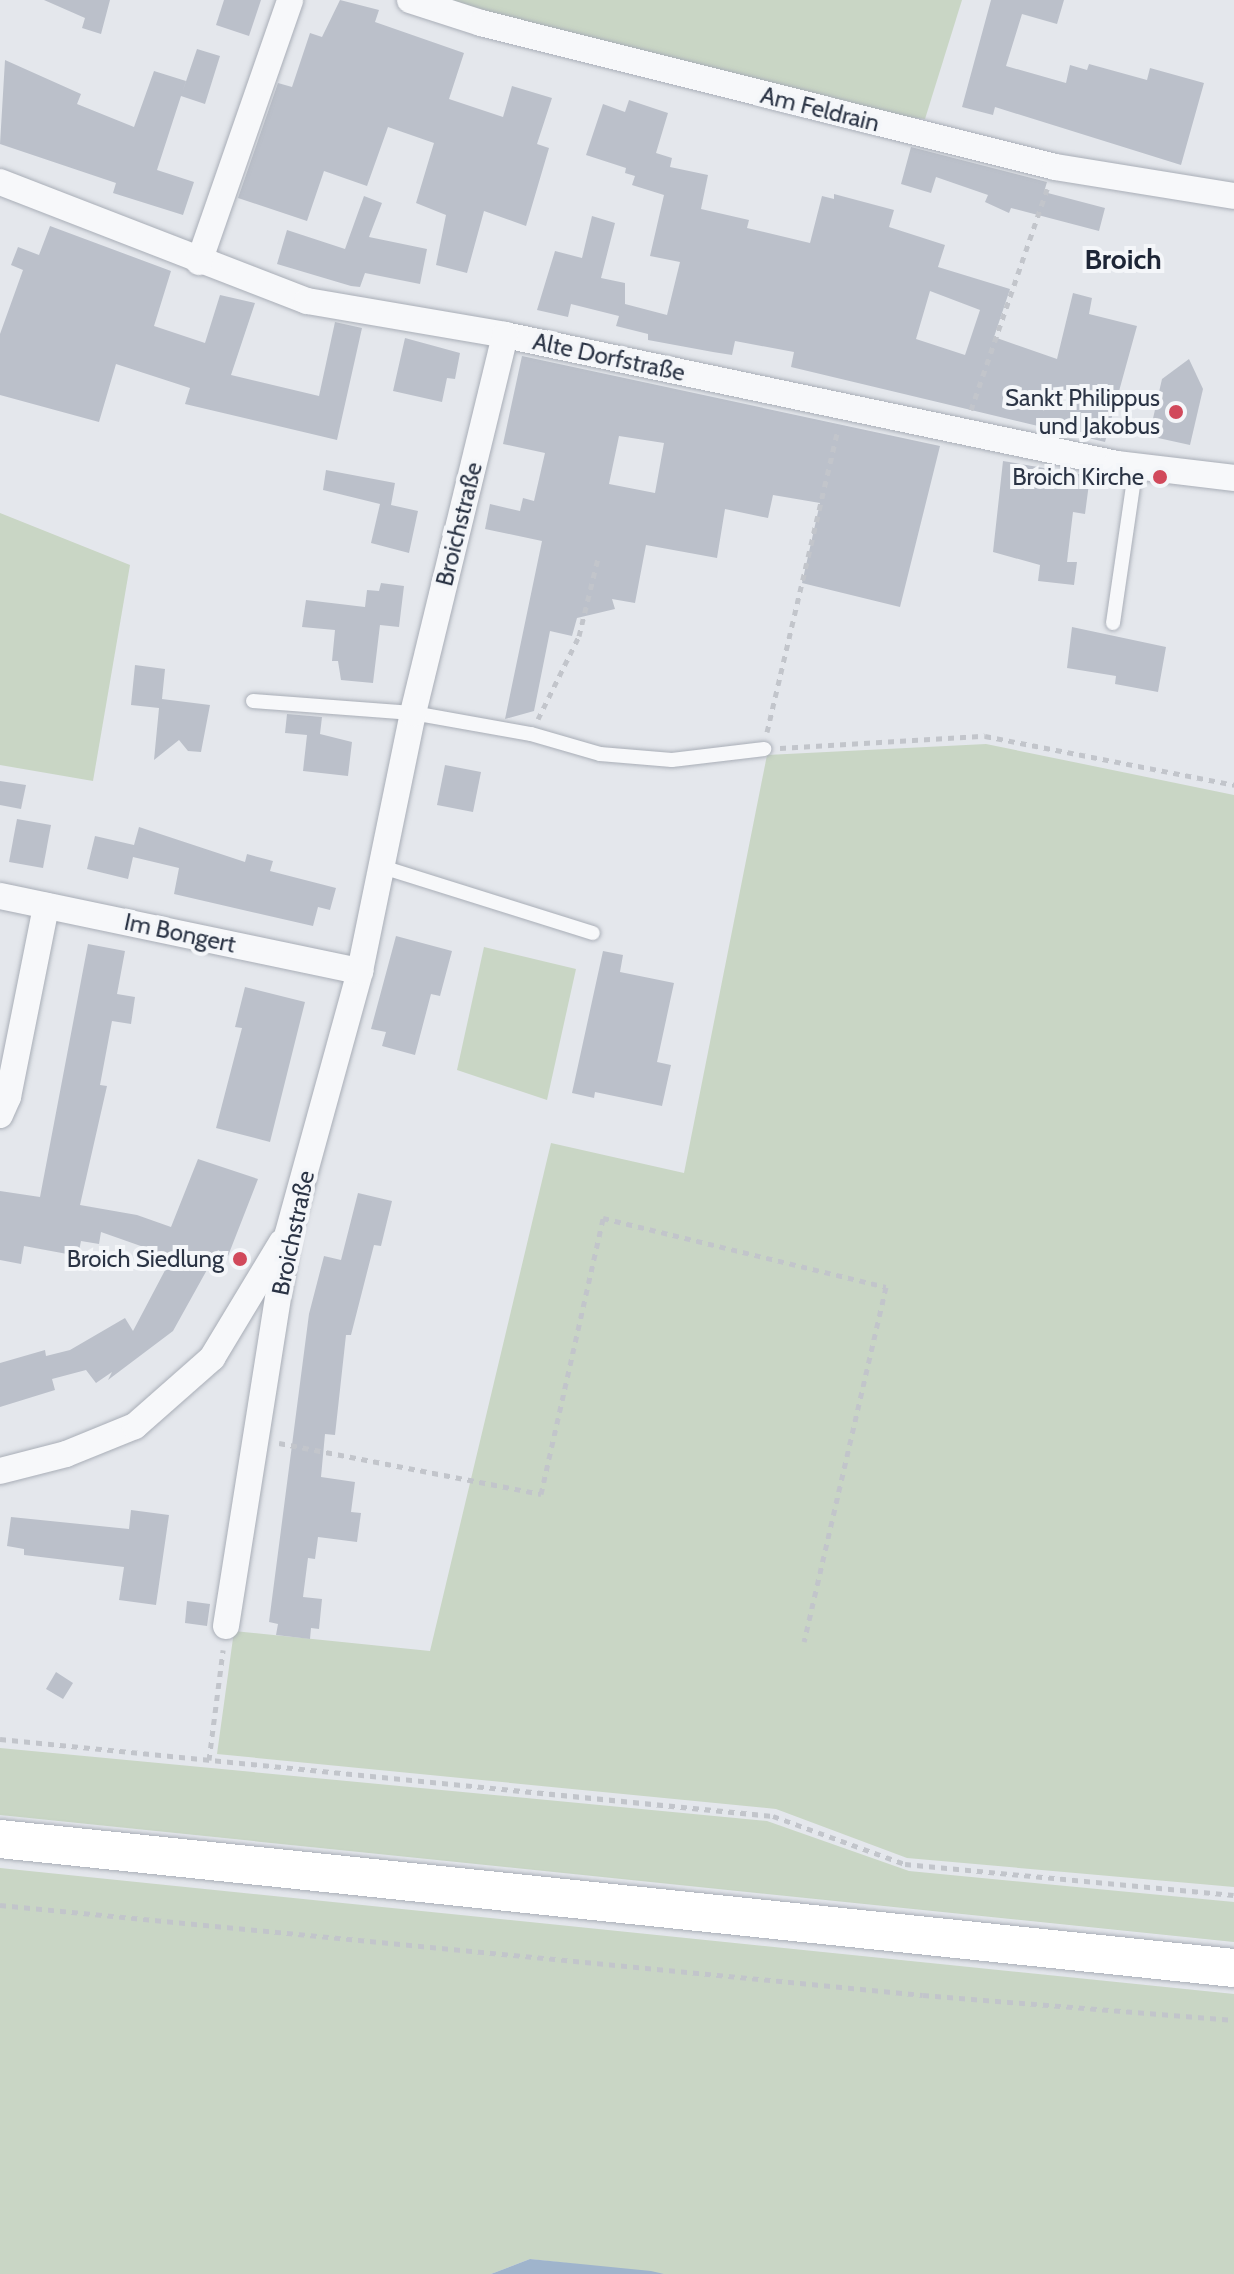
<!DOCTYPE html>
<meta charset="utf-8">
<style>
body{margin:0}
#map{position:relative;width:1234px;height:2274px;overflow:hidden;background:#e4e7ec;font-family:Cabin,sans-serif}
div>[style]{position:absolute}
.green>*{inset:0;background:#c9d6c5}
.water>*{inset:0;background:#9fb4cc}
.building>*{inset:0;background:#bbc0ca}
.path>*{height:5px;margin-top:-2.5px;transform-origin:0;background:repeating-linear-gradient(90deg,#c2c5cb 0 6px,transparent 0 12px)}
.roads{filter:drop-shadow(0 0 2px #a9aeb7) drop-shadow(0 0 2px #a9aeb7)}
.lane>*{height:14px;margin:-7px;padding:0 7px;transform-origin:7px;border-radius:7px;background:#f7f8fa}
.street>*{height:26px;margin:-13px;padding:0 13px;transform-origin:13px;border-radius:13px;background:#f7f8fa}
.secondary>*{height:38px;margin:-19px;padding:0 19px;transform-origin:19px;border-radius:19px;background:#fff}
.dots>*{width:22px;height:22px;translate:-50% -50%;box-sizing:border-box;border:4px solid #f4f6f9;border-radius:50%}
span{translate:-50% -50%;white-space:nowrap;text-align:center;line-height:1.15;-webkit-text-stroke:8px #f4f6f9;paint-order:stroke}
.street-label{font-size:24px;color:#2b3445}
.poi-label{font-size:24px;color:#2b3445}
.right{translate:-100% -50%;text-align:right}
.quarter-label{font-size:28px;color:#1d2536;font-weight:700}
</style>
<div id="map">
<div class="green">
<i style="clip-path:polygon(437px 0,962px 0,925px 119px,874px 113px)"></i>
<i style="clip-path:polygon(0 513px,130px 565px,93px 781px,0 765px)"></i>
<i style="clip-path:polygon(986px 744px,1234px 795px,1234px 1887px,907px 1858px,776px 1809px,217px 1754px,234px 1631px,430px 1651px,551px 1143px,684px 1173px,767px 755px)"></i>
<i style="clip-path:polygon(484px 947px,576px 969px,547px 1100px,457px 1070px)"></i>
<i style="clip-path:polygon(0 1748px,767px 1821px,909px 1871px,1234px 1902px,1234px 1942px,0 1815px)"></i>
<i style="clip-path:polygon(0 1868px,1234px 1994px,1234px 2274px,664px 2274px,530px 2259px,491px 2274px,0 2274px)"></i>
</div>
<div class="water">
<i style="clip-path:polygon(530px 2259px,651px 2271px,664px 2274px,491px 2274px)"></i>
</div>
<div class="building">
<i style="clip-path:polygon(44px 0,110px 0,101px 34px,82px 28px,85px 18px)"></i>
<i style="clip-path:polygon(224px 0,261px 0,249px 36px,216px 25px)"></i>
<i style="clip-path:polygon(340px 0,379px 10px,375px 22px,464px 53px,449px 99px,503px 117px,512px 86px,552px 98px,537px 144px,549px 148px,526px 226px,484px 211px,467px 273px,436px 265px,446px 215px,416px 203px,434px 143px,388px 127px,367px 186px,324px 171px,307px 221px,238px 198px,278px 83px,292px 87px,310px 33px,322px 37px)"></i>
<i style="clip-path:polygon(991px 0,1064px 0,1057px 24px,1022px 14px,1006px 66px,1066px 83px,1070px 65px,1087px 70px,1089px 64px,1147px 80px,1150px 68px,1204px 83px,1181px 165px,995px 107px,993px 115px,962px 107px)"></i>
<i style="clip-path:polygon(197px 49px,220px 56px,205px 104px,181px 96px,157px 170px,194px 182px,183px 215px,113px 193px,116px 183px,0 144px,5px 60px,81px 94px,77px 104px,134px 127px,154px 71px,186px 81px,182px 93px)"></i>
<i style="clip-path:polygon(evenodd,629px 100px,668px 113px,656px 153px,672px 158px,670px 167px,708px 175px,701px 209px,749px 220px,747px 228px,810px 243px,822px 196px,834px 199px,834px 194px,894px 210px,889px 227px,945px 245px,938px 267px,1010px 289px,994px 337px,1057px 359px,1073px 293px,1092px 298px,1089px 314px,1137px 326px,1105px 442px,791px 367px,794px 352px,735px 341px,732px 355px,713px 352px,648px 340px,648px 334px,616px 326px,619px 316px,571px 304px,568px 317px,537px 310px,555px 251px,582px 258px,592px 216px,615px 223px,601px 278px,625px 283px,625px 304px,667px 315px,680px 262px,650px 256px,664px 195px,632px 185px,635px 176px,625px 173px,626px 168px,586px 155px,603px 104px,625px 112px,629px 100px,930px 291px,980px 310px,965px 355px,916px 339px,930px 291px)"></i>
<i style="clip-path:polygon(911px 147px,1047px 182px,1044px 192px,1105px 208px,1099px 231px,1011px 208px,1009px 213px,985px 202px,988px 195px,936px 177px,931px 193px,901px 184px)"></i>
<i style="clip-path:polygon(364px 196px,382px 203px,369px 237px,427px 249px,420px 284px,365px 273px,360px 287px,351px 286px,277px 264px,287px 230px,345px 249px)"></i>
<i style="clip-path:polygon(50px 226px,171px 271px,154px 326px,205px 343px,220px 295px,255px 303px,231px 375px,319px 396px,335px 322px,362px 328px,337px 440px,185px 404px,190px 388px,116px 364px,99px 422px,0 395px,0 334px,23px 270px,11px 265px,18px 247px,39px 255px)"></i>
<i style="clip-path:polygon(405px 338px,460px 353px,455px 379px,447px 378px,442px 402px,393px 391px)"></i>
<i style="clip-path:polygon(evenodd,522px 356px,940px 446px,900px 607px,802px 583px,820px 503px,773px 495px,768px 518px,725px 509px,717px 558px,646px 545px,635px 603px,612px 599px,615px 609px,577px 618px,572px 636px,550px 631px,534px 711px,505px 719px,542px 541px,485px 529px,490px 504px,520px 511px,523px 498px,534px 501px,545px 453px,503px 444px,522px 356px,619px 436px,664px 443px,655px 493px,609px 484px,619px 436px)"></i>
<i style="clip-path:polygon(1189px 359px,1203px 389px,1190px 445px,1149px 436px,1162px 379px)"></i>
<i style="clip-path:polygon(1003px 461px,1090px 476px,1085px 514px,1073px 512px,1067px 562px,1077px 562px,1074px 585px,1038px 581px,1040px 565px,993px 552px)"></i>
<i style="clip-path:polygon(326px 470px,395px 483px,391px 505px,418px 511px,409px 553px,371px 543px,380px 504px,323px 490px)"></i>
<i style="clip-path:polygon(381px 583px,404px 586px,399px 627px,380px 625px,373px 683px,341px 680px,338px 661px,332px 661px,335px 630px,302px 627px,306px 600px,365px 607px,367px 590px,379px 591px)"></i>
<i style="clip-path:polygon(1072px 627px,1166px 647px,1158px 692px,1115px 684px,1116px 676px,1067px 668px)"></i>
<i style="clip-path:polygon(135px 665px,165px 669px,162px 699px,210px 705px,201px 752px,188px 751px,179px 740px,154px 760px,159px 708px,131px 705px)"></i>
<i style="clip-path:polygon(287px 714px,322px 717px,320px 734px,352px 742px,348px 776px,303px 771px,307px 735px,285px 733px)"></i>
<i style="clip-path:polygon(445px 765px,481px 772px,473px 812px,437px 805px)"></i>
<i style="clip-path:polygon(0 781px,26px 785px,21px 809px,0 805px)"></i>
<i style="clip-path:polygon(17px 819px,51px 825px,43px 868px,9px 862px)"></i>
<i style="clip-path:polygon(139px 827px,245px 862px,247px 854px,273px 861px,270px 871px,336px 888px,330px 910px,318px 907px,313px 926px,174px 894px,179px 868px,133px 857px,128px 879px,87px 869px,95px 836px,134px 845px)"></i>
<i style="clip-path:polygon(396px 936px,452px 951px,440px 996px,431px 994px,415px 1055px,382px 1046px,386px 1032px,371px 1029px)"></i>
<i style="clip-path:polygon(88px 944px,125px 951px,117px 994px,135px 997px,131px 1024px,112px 1021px,100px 1085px,107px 1086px,80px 1205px,137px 1215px,171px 1227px,198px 1159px,258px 1179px,228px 1256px,218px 1250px,173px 1331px,108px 1380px,112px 1372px,96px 1383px,86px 1370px,52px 1379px,55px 1390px,0 1407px,0 1363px,45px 1350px,46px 1356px,70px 1350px,125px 1318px,133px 1331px,172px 1257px,101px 1232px,99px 1244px,81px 1241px,78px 1256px,24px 1246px,21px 1264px,0 1260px,0 1191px,40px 1197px)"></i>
<i style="clip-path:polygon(603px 951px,623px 955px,620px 972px,674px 983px,657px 1062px,671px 1065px,662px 1106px,595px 1092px,594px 1098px,572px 1093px)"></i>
<i style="clip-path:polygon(245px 987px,305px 1002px,270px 1142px,216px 1128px,242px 1028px,235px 1027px)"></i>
<i style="clip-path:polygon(358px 1193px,392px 1201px,381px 1246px,374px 1245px,351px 1335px,346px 1335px,335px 1435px,325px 1434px,321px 1477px,355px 1482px,351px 1512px,361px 1513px,357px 1542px,318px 1537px,315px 1559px,308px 1558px,303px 1597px,322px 1599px,319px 1629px,311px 1628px,310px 1639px,276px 1635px,278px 1624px,269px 1622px,309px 1314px,324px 1256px,341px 1260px)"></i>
<i style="clip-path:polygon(131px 1510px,169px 1515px,156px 1605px,119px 1600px,124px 1567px,24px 1555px,24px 1549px,7px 1546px,11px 1517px,129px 1529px)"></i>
<i style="clip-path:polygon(187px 1601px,210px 1604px,207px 1626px,185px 1623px)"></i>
<i style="clip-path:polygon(56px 1672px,73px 1683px,63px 1699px,46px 1689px)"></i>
</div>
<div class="path">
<i style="left:971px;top:410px;width:234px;rotate:-71deg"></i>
<i style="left:538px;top:719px;width:93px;rotate:-63.7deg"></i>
<i style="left:579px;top:636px;width:80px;rotate:-76.3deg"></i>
<i style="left:767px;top:732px;width:310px;rotate:-76.8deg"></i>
<i style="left:780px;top:748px;width:205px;rotate:-3.4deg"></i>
<i style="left:985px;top:736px;width:254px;rotate:11.1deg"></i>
<i style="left:279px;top:1443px;width:267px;rotate:11deg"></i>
<i style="left:541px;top:1494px;width:283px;rotate:-77.3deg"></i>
<i style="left:603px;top:1218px;width:291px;rotate:13.7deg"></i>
<i style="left:886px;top:1287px;width:364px;rotate:103deg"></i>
<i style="left:0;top:1739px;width:777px;rotate:5.69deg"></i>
<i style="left:773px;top:1816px;width:140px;rotate:20deg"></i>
<i style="left:905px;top:1864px;width:330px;rotate:5.4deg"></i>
<i style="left:209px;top:1760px;width:111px;rotate:-82.7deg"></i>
<i style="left:0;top:1905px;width:927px;rotate:5.57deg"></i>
<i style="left:923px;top:1995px;width:312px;rotate:4.6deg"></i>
</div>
<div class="roads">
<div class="lane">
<i style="left:1113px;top:623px;width:159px;rotate:-81.7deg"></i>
<i style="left:253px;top:701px;width:160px;rotate:4.3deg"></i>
<i style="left:413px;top:713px;width:120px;rotate:10.1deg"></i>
<i style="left:531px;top:734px;width:72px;rotate:16.2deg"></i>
<i style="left:600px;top:754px;width:72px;rotate:4.8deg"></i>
<i style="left:672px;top:760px;width:93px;rotate:-6.8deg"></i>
<i style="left:379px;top:866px;width:224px;rotate:17.4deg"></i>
</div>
<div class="street">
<i style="left:410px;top:0;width:75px;rotate:17.9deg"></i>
<i style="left:481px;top:23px;width:592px;rotate:14.08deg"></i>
<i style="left:1055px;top:167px;width:181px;rotate:9.2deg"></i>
<i style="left:0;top:182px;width:329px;rotate:21.2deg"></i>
<i style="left:307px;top:301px;width:201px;rotate:9.7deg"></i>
<i style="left:505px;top:335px;width:625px;rotate:11.9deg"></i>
<i style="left:1117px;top:464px;width:118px;rotate:6.8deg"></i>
<i style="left:199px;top:262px;width:277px;rotate:-70.8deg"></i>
<i style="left:0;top:896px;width:368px;rotate:11.8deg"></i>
<i style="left:0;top:1115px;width:20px;rotate:-66deg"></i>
<i style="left:8px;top:1097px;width:195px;rotate:-78.7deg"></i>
<i style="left:0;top:1471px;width:68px;rotate:-14.4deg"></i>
<i style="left:66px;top:1454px;width:74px;rotate:-22.1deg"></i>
<i style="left:135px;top:1426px;width:103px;rotate:-41.4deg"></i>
<i style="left:212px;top:1358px;width:135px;rotate:-58.9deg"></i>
<i style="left:226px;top:1626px;width:398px;rotate:-81deg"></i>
<i style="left:288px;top:1233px;width:272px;rotate:-74.6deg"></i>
<i style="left:360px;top:971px;width:263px;rotate:-78.4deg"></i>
<i style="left:413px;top:713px;width:389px;rotate:-76.3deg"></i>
</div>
<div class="secondary">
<i style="left:0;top:1839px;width:1241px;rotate:5.97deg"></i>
</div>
</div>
<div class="dots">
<i style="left:1176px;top:412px;background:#d1495b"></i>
<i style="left:1160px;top:477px;background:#d1495b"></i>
<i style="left:240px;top:1259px;background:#d1495b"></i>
</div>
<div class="street-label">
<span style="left:820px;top:109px;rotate:14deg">Am Feldrain</span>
<span style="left:609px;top:357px;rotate:12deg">Alte Dorfstraße</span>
<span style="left:459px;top:524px;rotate:-76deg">Broichstraße</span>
<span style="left:180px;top:933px;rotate:12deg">Im Bongert</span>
<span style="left:293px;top:1233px;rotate:-78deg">Broichstraße</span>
</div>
<div class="poi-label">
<span class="right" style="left:1160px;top:412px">Sankt Philippus<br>und Jakobus</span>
<span class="right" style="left:1144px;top:477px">Broich Kirche</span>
<span class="right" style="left:224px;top:1259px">Broich Siedlung</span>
</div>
<div class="quarter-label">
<span style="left:1123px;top:259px">Broich</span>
</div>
</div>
